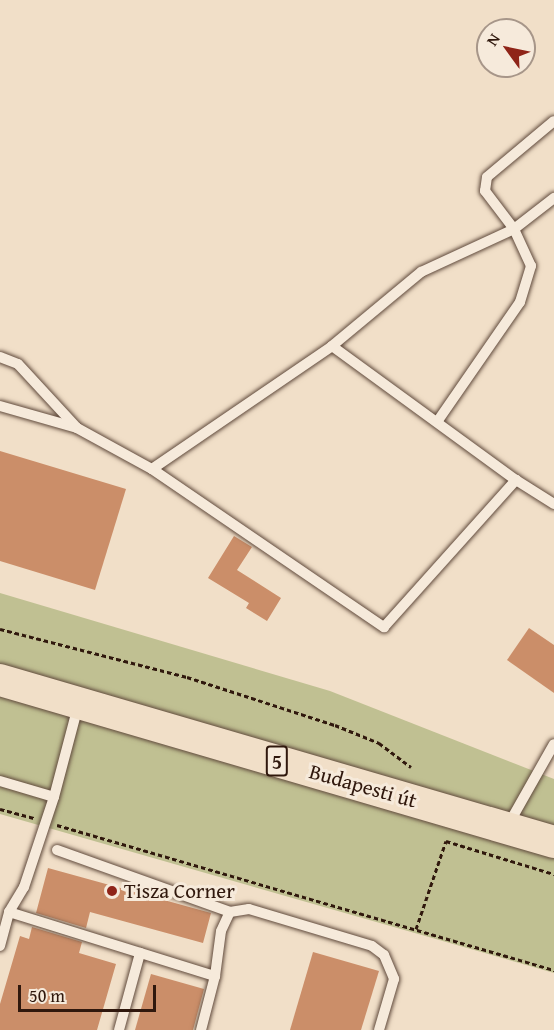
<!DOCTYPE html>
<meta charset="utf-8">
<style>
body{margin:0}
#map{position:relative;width:554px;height:1030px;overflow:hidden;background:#f1dfc8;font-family:"Gentium Book Plus",serif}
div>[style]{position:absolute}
.green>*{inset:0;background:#c0c092}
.building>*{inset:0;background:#cb8e69}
.path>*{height:3px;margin-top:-1.5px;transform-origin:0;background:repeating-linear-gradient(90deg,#30180d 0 4.5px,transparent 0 7.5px)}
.roads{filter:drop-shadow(0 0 2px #604a3c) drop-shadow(0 0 2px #604a3c)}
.lane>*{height:10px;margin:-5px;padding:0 5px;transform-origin:5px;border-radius:5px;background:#f6eadb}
.primary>*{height:32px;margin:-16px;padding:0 16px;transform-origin:16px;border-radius:16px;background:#f1dfc8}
.dots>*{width:16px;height:16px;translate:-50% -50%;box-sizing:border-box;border:3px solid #f6eadb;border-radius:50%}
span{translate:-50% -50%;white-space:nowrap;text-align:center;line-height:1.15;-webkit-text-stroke:6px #f6eadb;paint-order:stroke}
.shield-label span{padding:2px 4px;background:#f6eadb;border:2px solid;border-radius:4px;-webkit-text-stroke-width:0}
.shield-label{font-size:20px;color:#30180d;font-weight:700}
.street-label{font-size:21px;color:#30180d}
.poi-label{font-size:21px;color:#30180d}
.left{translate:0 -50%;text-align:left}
.north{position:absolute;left:476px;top:18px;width:60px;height:60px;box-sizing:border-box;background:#f6eadb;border:2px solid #a79689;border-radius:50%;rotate:303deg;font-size:16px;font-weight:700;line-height:24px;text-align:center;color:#30180d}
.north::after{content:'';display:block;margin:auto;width:21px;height:27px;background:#8f2418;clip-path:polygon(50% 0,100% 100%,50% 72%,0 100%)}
.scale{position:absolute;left:18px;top:985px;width:138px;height:27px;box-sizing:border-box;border:3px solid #30180d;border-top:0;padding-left:8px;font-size:18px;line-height:21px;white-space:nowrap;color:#30180d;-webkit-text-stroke:4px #f6eadb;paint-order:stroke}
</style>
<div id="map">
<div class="green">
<i style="clip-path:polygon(0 593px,330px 691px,554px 779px,554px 973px,0 814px)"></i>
</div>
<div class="building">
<i style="clip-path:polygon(0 451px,126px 489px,95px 590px,0 561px)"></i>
<i style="clip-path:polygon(234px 536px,252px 547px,237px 570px,281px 598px,267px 621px,246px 608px,249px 603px,208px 578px)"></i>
<i style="clip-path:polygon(529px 628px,554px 645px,554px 693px,507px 660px)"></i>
<i style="clip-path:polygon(48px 868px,211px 913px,203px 943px,90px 912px,86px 928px,36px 913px)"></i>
<i style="clip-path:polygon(32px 927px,82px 942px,79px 953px,116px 964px,97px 1030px,0 1030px,0 1004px,20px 936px,29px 939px)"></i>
<i style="clip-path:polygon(313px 952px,379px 971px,361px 1030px,290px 1030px)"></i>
<i style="clip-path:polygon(151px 974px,204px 989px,193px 1030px,135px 1030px)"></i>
</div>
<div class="path">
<i style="left:0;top:629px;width:193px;rotate:14.4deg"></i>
<i style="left:187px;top:677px;width:156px;rotate:18deg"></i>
<i style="left:335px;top:725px;width:48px;rotate:22.2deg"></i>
<i style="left:379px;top:743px;width:40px;rotate:37deg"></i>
<i style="left:0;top:809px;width:35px;rotate:15deg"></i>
<i style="left:57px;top:825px;width:518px;rotate:16.26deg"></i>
<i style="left:416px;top:929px;width:93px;rotate:-71.2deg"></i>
<i style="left:446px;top:841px;width:113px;rotate:17deg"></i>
</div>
<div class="roads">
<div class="lane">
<i style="left:332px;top:346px;width:116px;rotate:-39.7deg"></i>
<i style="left:421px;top:272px;width:102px;rotate:-24.8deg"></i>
<i style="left:514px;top:229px;width:51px;rotate:-37.8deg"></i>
<i style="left:0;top:357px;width:19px;rotate:21deg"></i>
<i style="left:18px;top:364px;width:87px;rotate:47.3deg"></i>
<i style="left:0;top:406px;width:80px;rotate:15.9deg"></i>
<i style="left:77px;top:428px;width:85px;rotate:28.7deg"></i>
<i style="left:152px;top:469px;width:281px;rotate:34.3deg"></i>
<i style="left:384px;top:627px;width:198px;rotate:-48.1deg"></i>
<i style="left:516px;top:480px;width:45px;rotate:32.3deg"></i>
<i style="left:437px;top:422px;width:146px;rotate:-55.3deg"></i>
<i style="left:520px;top:302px;width:38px;rotate:-73deg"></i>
<i style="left:531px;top:266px;width:41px;rotate:-114.7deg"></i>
<i style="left:514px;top:229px;width:48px;rotate:-127.3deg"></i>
<i style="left:485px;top:191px;width:14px;rotate:-82deg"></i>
<i style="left:487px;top:177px;width:87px;rotate:-39.9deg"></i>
<i style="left:152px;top:469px;width:218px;rotate:-34.3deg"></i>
<i style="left:332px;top:346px;width:228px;rotate:36.1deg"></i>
<i style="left:0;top:781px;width:56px;rotate:16.5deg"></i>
<i style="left:54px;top:797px;width:94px;rotate:-75.2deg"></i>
<i style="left:54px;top:797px;width:95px;rotate:108.4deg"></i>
<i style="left:24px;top:887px;width:29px;rotate:121deg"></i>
<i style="left:9px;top:912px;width:216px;rotate:17.3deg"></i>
<i style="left:215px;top:976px;width:56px;rotate:104.5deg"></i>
<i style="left:507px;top:827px;width:95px;rotate:-60.5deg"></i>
<i style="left:57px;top:850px;width:184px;rotate:19.7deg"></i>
<i style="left:0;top:946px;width:35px;rotate:-75deg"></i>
<i style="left:215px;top:976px;width:45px;rotate:-82.4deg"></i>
<i style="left:221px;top:931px;width:21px;rotate:-65deg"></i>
<i style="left:230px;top:912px;width:19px;rotate:-9deg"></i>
<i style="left:249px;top:909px;width:128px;rotate:16.7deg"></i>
<i style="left:372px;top:946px;width:15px;rotate:37deg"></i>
<i style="left:384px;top:955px;width:26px;rotate:67deg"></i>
<i style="left:394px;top:979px;width:53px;rotate:106.4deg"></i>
<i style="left:119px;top:1030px;width:80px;rotate:-74.7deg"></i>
</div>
<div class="primary">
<i style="left:0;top:680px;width:577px;rotate:16.3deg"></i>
</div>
</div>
<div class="dots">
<i style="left:112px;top:891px;background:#8f2418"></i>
</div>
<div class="shield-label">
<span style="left:277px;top:761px">5</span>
</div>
<div class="street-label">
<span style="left:363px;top:786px;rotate:16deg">Budapesti út</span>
</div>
<div class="poi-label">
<span class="left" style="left:124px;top:891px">Tisza Corner</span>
</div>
<div class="north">N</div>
<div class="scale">50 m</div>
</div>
